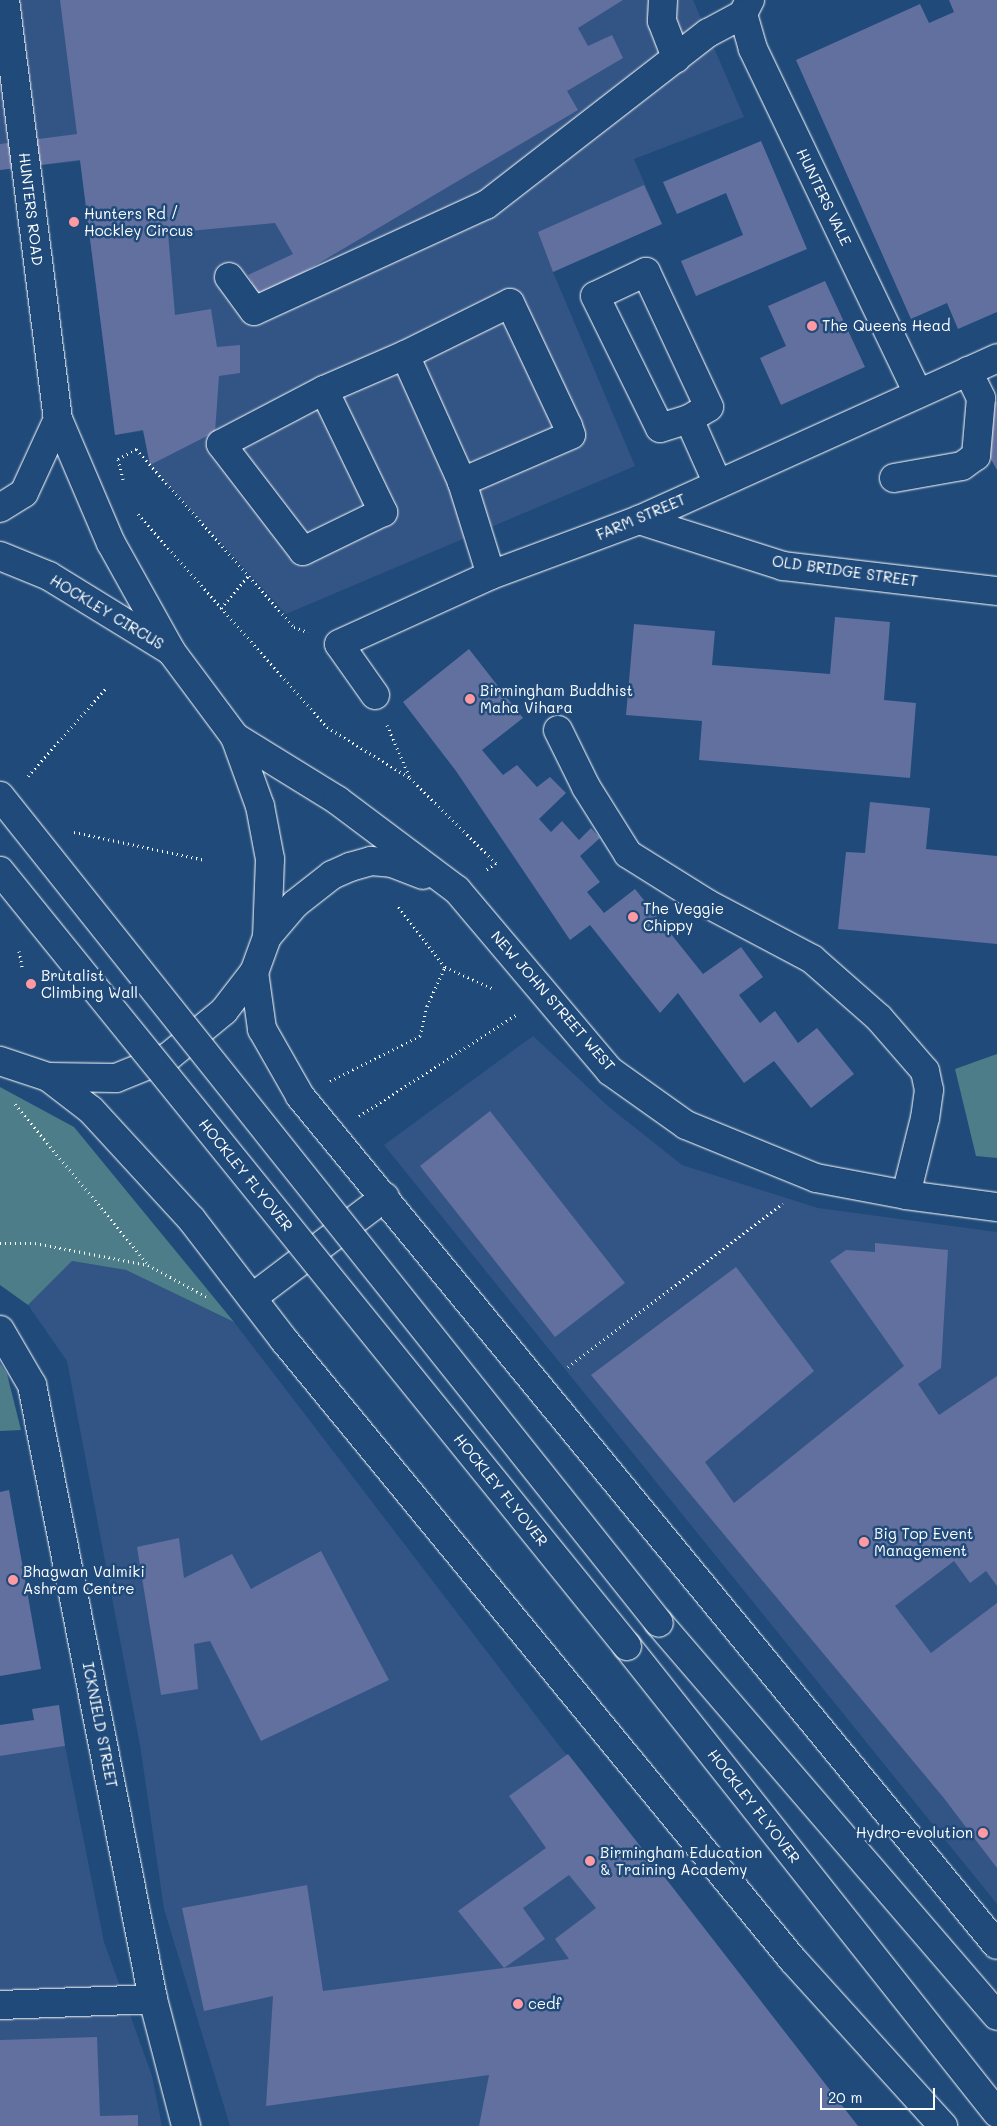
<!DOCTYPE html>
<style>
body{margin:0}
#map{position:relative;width:997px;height:2126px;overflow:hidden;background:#1f4a7a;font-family:Mali,sans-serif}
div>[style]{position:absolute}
.built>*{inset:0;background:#335585}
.green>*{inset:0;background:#4c7d88}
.building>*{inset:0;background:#61709f}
.path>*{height:3px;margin-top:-1.5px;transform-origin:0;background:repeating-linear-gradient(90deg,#fff 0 1px,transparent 0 5px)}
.roads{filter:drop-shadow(0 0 1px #fff) drop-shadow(0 0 1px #fff)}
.minor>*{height:28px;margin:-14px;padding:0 14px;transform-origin:14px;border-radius:14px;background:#1f4a7a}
.major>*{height:28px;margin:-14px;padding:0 14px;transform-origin:14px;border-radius:14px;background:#1f4a7a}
.highway>*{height:28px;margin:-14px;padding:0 14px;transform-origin:14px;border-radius:14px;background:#1f4a7a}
.bridges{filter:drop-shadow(0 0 1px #fff) drop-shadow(0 0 1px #fff)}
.major-bridge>*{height:28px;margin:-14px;padding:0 14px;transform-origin:14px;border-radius:14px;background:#1f4a7a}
.dots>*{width:14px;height:14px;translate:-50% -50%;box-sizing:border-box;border:2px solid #1f4a7a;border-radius:50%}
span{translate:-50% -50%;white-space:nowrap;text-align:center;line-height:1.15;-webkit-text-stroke:5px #1f4a7a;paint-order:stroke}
.street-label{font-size:15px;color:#fff}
.poi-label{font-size:15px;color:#fff}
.left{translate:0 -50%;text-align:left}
.right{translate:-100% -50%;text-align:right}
.scale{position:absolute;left:820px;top:2088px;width:115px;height:22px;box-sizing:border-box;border:2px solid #fff;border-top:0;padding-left:6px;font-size:15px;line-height:18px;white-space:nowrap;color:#fff;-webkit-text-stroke:4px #1f4a7a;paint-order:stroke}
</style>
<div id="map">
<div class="built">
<i style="clip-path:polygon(0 0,693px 0,744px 117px,634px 159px,662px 224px,553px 272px,635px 466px,286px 614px,150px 465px,143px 431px,115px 435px,80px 161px,0 170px)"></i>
<i style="clip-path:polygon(533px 1036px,609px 1107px,682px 1165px,818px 1208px,997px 1232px,997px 1904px,384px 1145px)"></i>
<i style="clip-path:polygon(72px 1261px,126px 1270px,234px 1322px,547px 1730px,858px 2126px,230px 2126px,164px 1909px,140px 1745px,67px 1361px,28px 1305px)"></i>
<i style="clip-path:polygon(65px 1746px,104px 1942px,152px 2076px,162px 2126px,0 2126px,0 1756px)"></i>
</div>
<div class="green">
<i style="clip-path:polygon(997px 1054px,997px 1158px,976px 1156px,955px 1069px)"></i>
<i style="clip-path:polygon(0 1087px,74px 1127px,234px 1322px,126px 1270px,72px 1261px,28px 1305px,0 1285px)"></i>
<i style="clip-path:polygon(0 1363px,7px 1374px,21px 1430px,0 1431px)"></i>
</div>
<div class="building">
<i style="clip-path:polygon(60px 0,623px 0,578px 28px,588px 46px,612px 35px,623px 58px,567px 91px,578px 110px,260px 298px,248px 275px,293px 254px,275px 223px,168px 233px,175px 315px,211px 309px,217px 347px,240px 345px,240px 373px,219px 376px,215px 432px,150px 465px,143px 430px,115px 435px,80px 160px,0 170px,0 144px,77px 134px)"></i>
<i style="clip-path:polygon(949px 0,997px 0,997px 312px,958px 329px,947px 303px,911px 319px,796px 60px,920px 4px,929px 23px,954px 12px)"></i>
<i style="clip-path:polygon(761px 141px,807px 249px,696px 296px,681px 261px,743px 235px,726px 193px,677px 214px,663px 182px)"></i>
<i style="clip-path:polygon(644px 185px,662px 224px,553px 272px,538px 232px)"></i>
<i style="clip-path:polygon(825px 281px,865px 367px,781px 405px,760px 358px,786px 346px,768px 306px)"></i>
<i style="clip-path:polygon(997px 401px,997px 470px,988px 454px,985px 406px)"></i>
<i style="clip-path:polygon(835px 617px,890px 622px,884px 700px,916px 703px,910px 778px,699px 760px,702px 721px,626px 715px,634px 624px,715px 631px,712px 665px,830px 674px)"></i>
<i style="clip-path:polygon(469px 649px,523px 718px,482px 750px,503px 775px,517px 765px,537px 787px,550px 777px,566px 793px,539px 819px,551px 832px,562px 821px,579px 840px,591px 828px,600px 838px,580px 856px,600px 882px,587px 892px,604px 913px,635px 889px,703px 974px,741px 947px,763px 977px,739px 995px,760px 1023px,775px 1011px,798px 1043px,817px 1028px,854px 1074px,811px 1108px,774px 1061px,744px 1083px,678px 993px,660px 1013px,590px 925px,570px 940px,456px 771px,403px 702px)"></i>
<i style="clip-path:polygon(870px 802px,930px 808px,926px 849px,997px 856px,997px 944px,838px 929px,846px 852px,865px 853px)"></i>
<i style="clip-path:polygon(490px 1111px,625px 1283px,555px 1337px,420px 1166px)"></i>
<i style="clip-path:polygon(875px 1243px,948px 1250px,941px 1368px,918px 1384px,939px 1415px,997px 1376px,997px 1586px,986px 1571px,970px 1583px,954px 1561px,895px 1606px,931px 1653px,997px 1603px,997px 1868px,943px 1797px,591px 1375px,736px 1267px,814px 1371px,705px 1462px,734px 1503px,904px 1366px,830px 1261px,846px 1250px,875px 1252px)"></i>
<i style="clip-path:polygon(9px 1490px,41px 1669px,0 1676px,0 1492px)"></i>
<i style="clip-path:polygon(179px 1538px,184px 1578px,232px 1554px,251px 1589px,321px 1551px,389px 1680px,261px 1741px,210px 1641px,194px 1644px,198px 1689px,161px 1695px,137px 1547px)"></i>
<i style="clip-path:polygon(59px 1705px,65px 1746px,0 1756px,0 1725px,34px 1720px,32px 1709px)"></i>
<i style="clip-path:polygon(evenodd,568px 1754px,670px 1884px,858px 2126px,479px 2126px,489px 2075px,266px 2106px,273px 1996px,204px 2011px,182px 1908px,307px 1885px,323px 1991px,504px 1968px,458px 1911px,546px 1848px,509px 1796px,568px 1754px,569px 1875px,596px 1908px,555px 1939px,569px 1959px,504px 1968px,545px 1939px,523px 1908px,569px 1875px)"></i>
<i style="clip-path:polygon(97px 2037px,100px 2116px,138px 2115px,138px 2126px,0 2126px,0 2040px)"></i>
</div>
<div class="path">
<i style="left:118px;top:459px;width:21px;rotate:76deg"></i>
<i style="left:118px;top:459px;width:21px;rotate:-29deg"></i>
<i style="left:136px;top:449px;width:238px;rotate:48.4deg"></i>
<i style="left:294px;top:627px;width:15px;rotate:20deg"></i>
<i style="left:138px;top:514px;width:285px;rotate:48.4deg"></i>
<i style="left:327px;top:727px;width:97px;rotate:31.6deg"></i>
<i style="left:221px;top:608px;width:42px;rotate:-49.8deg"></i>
<i style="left:387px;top:725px;width:58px;rotate:66.5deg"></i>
<i style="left:410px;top:778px;width:121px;rotate:44.7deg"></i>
<i style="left:496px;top:863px;width:14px;rotate:146deg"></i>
<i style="left:28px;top:776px;width:119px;rotate:-48.4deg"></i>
<i style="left:74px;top:832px;width:134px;rotate:12.1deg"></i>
<i style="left:19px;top:951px;width:16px;rotate:79deg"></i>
<i style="left:445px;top:967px;width:54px;rotate:24.2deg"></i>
<i style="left:330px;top:1081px;width:101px;rotate:-26.6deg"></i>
<i style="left:420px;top:1036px;width:31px;rotate:-77deg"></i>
<i style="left:427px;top:1006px;width:43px;rotate:-65.2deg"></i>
<i style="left:445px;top:967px;width:77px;rotate:-127.6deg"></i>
<i style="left:15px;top:1104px;width:208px;rotate:50.3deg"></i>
<i style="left:359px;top:1116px;width:188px;rotate:-32.8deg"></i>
<i style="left:0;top:1243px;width:35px"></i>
<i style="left:35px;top:1243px;width:115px;rotate:11deg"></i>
<i style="left:148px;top:1265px;width:67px;rotate:28.5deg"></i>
<i style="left:568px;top:1367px;width:270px;rotate:-37.3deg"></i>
</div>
<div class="roads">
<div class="minor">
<i style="left:663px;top:0;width:21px;rotate:93deg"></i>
<i style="left:662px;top:21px;width:40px;rotate:69deg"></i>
<i style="left:750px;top:0;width:16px;rotate:117deg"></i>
<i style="left:743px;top:14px;width:36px;rotate:74deg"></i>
<i style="left:753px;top:49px;width:382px;rotate:64.4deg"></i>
<i style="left:229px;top:277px;width:42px;rotate:53.7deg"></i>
<i style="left:254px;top:311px;width:255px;rotate:-24.6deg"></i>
<i style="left:486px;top:205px;width:281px;rotate:-37.8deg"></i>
<i style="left:708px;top:33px;width:40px;rotate:-28deg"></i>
<i style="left:405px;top:355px;width:117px;rotate:-26.3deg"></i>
<i style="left:510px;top:303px;width:136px;rotate:64.8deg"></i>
<i style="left:568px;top:426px;width:9px;rotate:72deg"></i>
<i style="left:571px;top:435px;width:119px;rotate:156.7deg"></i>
<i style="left:324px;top:390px;width:136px;rotate:64.2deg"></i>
<i style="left:383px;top:512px;width:89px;rotate:154deg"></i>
<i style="left:303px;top:551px;width:135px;rotate:-127.5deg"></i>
<i style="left:221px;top:444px;width:116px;rotate:-27.7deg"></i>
<i style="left:324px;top:390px;width:88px;rotate:-23.4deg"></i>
<i style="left:405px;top:355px;width:139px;rotate:65.8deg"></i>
<i style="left:462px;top:482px;width:97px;rotate:72.7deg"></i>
<i style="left:689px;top:419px;width:23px;rotate:-31deg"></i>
<i style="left:709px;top:407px;width:149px;rotate:-115deg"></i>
<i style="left:646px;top:272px;width:56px;rotate:154.8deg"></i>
<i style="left:595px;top:296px;width:147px;rotate:63.8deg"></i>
<i style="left:660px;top:428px;width:30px;rotate:-17deg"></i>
<i style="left:689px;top:419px;width:71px;rotate:66deg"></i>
<i style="left:894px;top:478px;width:69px;rotate:-10deg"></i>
<i style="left:962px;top:466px;width:17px;rotate:-36deg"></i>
<i style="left:976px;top:456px;width:58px;rotate:-85.1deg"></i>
<i style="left:981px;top:398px;width:30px;rotate:-116deg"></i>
<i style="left:639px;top:520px;width:151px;rotate:17.7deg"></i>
<i style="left:783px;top:566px;width:215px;rotate:6.7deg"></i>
<i style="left:375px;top:695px;width:62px;rotate:-125.2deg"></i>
<i style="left:339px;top:644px;width:167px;rotate:-24.4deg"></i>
<i style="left:491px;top:575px;width:158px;rotate:-20.4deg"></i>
<i style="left:639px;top:520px;width:393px;rotate:-24.3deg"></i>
<i style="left:558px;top:730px;width:64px;rotate:63.8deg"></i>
<i style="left:586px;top:787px;width:79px;rotate:57.9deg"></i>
<i style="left:628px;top:854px;width:94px;rotate:32deg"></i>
<i style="left:708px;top:904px;width:118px;rotate:27.9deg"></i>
<i style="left:812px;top:959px;width:89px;rotate:41.4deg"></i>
<i style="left:879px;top:1018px;width:70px;rotate:49deg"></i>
<i style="left:925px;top:1071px;width:19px;rotate:78deg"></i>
<i style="left:929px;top:1090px;width:28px;rotate:98deg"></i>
<i style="left:925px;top:1118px;width:79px;rotate:103.9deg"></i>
<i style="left:252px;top:1298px;width:167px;rotate:-37.2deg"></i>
<i style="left:0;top:1330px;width:64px;rotate:59.8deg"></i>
<i style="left:32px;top:1385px;width:626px;rotate:78.85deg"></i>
<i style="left:153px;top:1999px;width:131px;rotate:75.4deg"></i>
<i style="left:0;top:2005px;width:153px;rotate:-2.2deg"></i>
</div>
<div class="major">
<i style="left:5px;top:0;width:422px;rotate:82.8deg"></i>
<i style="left:58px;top:419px;width:135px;rotate:66.9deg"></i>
<i style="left:111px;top:543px;width:124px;rotate:60.9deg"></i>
<i style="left:0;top:508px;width:28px;rotate:-32deg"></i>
<i style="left:24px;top:493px;width:81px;rotate:-65.3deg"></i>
<i style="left:254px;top:972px;width:58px;rotate:82deg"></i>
<i style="left:262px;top:1029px;width:77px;rotate:60.4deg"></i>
<i style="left:300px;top:1096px;width:1098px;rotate:50.62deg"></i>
<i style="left:48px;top:1077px;width:54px;rotate:37.5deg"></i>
<i style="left:91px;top:1110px;width:149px;rotate:47.4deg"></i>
<i style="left:192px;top:1220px;width:151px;rotate:52.5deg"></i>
<i style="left:284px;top:1340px;width:802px;rotate:50.62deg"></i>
<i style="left:793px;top:1960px;width:224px;rotate:47.9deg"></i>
<i style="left:659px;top:1623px;width:518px;rotate:49.3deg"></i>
<i style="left:627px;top:1646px;width:596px;rotate:51.61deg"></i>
</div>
<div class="highway">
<i style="left:0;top:556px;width:53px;rotate:22.2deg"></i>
<i style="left:49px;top:576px;width:143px;rotate:31.6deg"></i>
<i style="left:171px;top:651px;width:107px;rotate:53.3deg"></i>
<i style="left:235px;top:737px;width:73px;rotate:70.1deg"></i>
<i style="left:260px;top:806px;width:54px;rotate:79.3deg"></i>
<i style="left:270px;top:859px;width:78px;rotate:92.2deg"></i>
<i style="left:267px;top:937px;width:37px;rotate:110deg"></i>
<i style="left:254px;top:972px;width:49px;rotate:127.6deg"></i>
<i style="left:224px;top:1011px;width:72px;rotate:140.6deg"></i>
<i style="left:168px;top:1057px;width:56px;rotate:158deg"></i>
<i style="left:116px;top:1078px;width:68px;rotate:-179.2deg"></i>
<i style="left:48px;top:1077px;width:51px;rotate:-161.6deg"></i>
<i style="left:235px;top:737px;width:120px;rotate:31.7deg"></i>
<i style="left:337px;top:800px;width:150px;rotate:36.9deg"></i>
<i style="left:457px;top:890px;width:237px;rotate:49.8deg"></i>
<i style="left:610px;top:1071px;width:93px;rotate:35.4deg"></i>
<i style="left:686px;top:1125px;width:140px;rotate:22.2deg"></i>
<i style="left:816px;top:1178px;width:92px;rotate:10.7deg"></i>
<i style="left:906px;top:1195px;width:92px;rotate:7.5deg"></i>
<i style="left:267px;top:937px;width:43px;rotate:-49.7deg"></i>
<i style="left:295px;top:904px;width:47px;rotate:-38.1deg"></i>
<i style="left:332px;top:875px;width:20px;rotate:-24deg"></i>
<i style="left:350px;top:867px;width:22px;rotate:-16deg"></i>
<i style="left:371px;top:861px;width:21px;rotate:5deg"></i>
<i style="left:392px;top:863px;width:33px;rotate:21deg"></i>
</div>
</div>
<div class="bridges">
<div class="major-bridge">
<i style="left:0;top:796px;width:1057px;rotate:51.45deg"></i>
<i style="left:0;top:871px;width:997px;rotate:51.03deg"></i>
</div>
</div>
<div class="dots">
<i style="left:74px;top:222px;background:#ff9aa2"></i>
<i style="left:812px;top:326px;background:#ff9aa2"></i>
<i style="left:470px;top:699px;background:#ff9aa2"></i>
<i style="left:633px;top:917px;background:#ff9aa2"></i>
<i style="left:31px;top:984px;background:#ff9aa2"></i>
<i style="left:864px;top:1542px;background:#ff9aa2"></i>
<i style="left:13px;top:1580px;background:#ff9aa2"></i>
<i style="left:983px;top:1833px;background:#ff9aa2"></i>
<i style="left:590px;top:1861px;background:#ff9aa2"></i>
<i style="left:518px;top:2004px;background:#ff9aa2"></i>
</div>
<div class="street-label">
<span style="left:824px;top:197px;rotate:64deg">HUNTERS VALE</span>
<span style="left:31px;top:209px;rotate:83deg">HUNTERS ROAD</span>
<span style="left:641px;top:517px;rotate:-23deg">FARM STREET</span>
<span style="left:845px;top:571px;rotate:8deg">OLD BRIDGE STREET</span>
<span style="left:107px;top:612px;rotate:31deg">HOCKLEY CIRCUS</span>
<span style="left:553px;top:1001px;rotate:49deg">NEW JOHN STREET WEST</span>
<span style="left:246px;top:1175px;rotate:51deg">HOCKLEY FLYOVER</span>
<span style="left:501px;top:1490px;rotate:51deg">HOCKLEY FLYOVER</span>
<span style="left:100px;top:1725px;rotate:79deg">ICKNIELD STREET</span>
<span style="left:754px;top:1806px;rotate:52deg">HOCKLEY FLYOVER</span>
</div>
<div class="poi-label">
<span class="left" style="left:84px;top:222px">Hunters Rd /<br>Hockley Circus</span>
<span class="left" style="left:822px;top:326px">The Queens Head</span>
<span class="left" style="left:480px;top:699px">Birmingham Buddhist<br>Maha Vihara</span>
<span class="left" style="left:643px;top:917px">The Veggie<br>Chippy</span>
<span class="left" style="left:41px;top:984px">Brutalist<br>Climbing Wall</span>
<span class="left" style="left:874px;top:1542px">Big Top Event<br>Management</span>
<span class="left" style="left:23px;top:1580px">Bhagwan Valmiki<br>Ashram Centre</span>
<span class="right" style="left:973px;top:1833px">Hydro-evolution</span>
<span class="left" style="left:600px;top:1861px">Birmingham Education<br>&amp; Training Academy</span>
<span class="left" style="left:528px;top:2004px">cedf</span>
</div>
<div class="scale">20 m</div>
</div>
